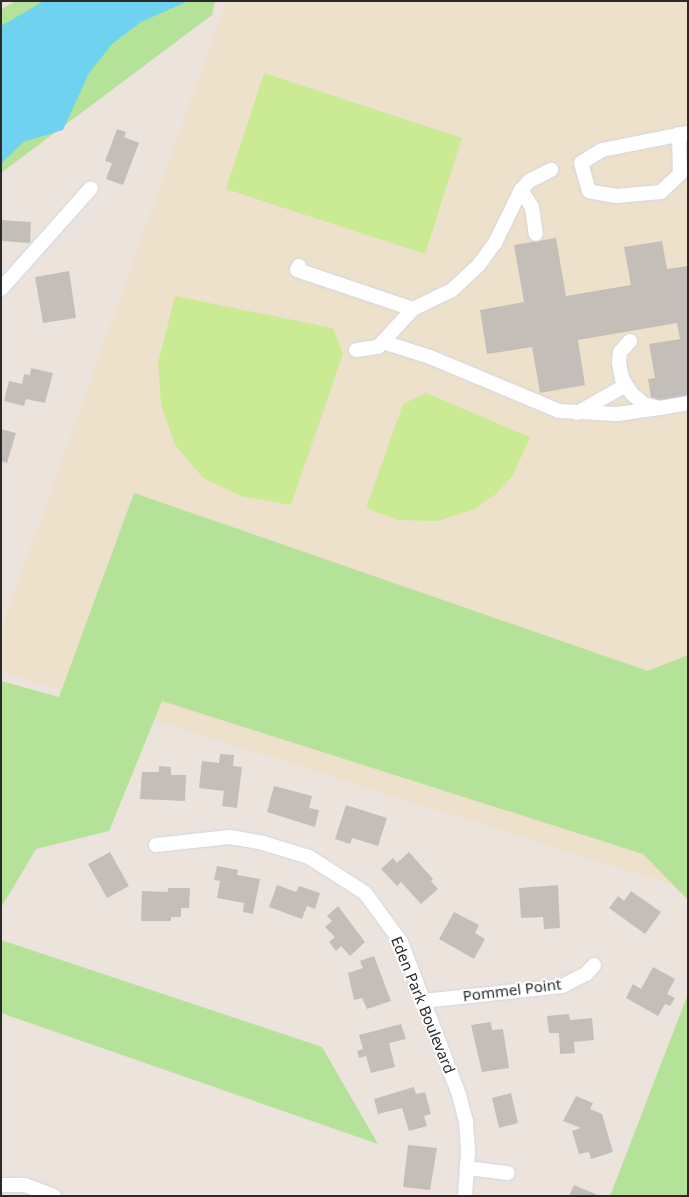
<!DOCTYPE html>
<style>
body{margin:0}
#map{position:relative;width:689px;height:1197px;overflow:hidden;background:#ece4dc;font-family:"Noto Sans",sans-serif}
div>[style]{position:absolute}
.education>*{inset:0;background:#eee1cb}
.green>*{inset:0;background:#b5e299}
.pitch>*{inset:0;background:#caea94}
.water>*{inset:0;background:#6fd2ee}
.building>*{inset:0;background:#c4beb9}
.roads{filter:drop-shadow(0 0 1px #d1d5e3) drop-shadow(0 0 1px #d1d5e3)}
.minor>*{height:14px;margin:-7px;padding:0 7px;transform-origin:7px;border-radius:7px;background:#fff}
span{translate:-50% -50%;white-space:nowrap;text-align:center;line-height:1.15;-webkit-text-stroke:4px #fff;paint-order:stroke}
.street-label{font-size:15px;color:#2a2a2a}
.frame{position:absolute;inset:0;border:2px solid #2a2a2a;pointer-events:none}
</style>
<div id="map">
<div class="education">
<i style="clip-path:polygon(226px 1px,688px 1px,688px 890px,1px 671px,1px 630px)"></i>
</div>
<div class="green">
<i style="clip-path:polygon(16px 1px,215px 1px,212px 15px,1px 173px,1px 9px)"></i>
<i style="clip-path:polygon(134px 493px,648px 671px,688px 655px,688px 900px,643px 854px,162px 701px,109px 831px,36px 849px,1px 908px,1px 681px,59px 697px)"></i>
<i style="clip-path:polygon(1px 940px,322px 1047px,378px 1144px,1px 1013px)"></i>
<i style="clip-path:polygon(688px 994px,688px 1196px,610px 1196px)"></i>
</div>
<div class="pitch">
<i style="clip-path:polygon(264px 73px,462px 138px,425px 254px,226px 189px)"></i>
<i style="clip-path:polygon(175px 296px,333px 328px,343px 354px,291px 505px,241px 496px,203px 478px,175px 445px,161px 405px,158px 363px)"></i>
<i style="clip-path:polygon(426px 393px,530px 437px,513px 475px,496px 494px,473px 510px,437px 521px,397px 520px,366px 508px,403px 404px)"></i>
</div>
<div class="water">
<i style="clip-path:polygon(44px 1px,188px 1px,141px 22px,112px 44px,89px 73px,63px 130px,23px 142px,1px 164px,1px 26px)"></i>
</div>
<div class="building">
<i style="clip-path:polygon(117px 129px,126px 132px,124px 137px,139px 143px,123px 185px,106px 179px,112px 163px,105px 161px)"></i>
<i style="clip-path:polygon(1px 220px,31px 222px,30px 243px,1px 241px)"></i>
<i style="clip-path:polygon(556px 238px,566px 296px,631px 285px,624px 247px,662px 241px,667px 269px,688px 266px,688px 398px,652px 403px,648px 379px,655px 378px,649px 344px,680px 339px,677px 323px,578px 340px,585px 385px,540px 393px,532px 347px,487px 354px,480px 310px,524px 302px,514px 245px)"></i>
<i style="clip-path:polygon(69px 271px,76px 318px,43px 323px,35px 277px)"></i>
<i style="clip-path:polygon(31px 368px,53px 373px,45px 403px,26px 399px,24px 406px,4px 401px,9px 381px,22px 384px,24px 374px,30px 375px)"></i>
<i style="clip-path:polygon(1px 429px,16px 433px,7px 463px,1px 461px)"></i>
<i style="clip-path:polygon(220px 754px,234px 755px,233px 766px,242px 767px,237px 808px,222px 806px,224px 791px,199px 788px,202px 761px,219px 763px)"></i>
<i style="clip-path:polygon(159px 766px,171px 767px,171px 775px,186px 775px,185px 801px,140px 799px,142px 772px,159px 772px)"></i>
<i style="clip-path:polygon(274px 786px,312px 796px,309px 808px,319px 810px,315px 827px,267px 812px)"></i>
<i style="clip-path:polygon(346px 805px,387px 818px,378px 846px,352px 838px,350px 844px,335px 839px)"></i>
<i style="clip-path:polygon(110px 852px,129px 886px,107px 898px,88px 864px)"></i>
<i style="clip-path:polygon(409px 852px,433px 879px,431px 881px,438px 889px,421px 904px,401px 882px,397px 886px,381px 869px,393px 858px,397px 863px)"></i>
<i style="clip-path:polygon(217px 866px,238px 870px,237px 875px,260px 879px,253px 914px,243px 912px,244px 903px,217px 898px,220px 881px,214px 880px)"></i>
<i style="clip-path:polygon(277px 885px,296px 892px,299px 886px,320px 893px,315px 909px,307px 906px,302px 919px,269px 907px)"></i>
<i style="clip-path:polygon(558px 885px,560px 928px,544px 929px,543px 917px,521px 918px,519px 888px)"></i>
<i style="clip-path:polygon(168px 888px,190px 888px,189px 908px,181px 908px,181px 917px,171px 917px,171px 921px,141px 921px,142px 891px,168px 892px)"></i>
<i style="clip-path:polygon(631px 891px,661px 912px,645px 934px,609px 908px,618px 896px,624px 901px)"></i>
<i style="clip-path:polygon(338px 906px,365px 942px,350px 956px,341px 946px,336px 951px,329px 942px,335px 937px,325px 927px,332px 921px,327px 916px)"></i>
<i style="clip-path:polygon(454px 912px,479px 925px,475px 933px,485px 939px,474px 959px,439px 939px)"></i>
<i style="clip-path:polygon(374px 956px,391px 1001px,367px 1009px,362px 998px,354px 1000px,348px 973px,363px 968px,360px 961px)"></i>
<i style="clip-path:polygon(653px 967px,675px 979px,667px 994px,675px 998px,670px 1006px,665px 1004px,658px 1016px,626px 998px,633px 984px,641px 989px)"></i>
<i style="clip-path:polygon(569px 1014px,570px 1020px,592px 1018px,594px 1040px,574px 1042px,575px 1053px,560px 1054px,559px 1033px,549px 1033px,547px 1016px)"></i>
<i style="clip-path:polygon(491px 1022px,492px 1030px,503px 1029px,509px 1068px,482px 1072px,471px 1025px)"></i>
<i style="clip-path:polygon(401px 1024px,406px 1039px,389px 1043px,395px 1067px,371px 1073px,366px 1056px,359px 1058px,357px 1051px,363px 1049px,359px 1035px)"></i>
<i style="clip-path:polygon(414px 1087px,416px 1094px,425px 1092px,431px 1114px,424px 1116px,427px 1126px,409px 1131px,402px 1108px,378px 1114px,374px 1099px)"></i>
<i style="clip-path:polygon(511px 1093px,518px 1123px,499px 1128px,492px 1098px)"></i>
<i style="clip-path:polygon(576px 1096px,593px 1103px,590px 1109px,602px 1114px,613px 1152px,591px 1159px,589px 1152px,579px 1154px,572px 1131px,581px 1128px,563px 1121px)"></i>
<i style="clip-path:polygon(408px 1145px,437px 1148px,430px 1190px,403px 1187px)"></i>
<i style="clip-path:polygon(574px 1185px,600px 1196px,569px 1196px)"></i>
</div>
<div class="roads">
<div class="minor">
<i style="left:679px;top:134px;width:40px;rotate:88.6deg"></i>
<i style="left:680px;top:174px;width:26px;rotate:137deg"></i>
<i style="left:661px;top:192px;width:45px;rotate:174.9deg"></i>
<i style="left:616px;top:196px;width:27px;rotate:-170deg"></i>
<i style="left:589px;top:191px;width:29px;rotate:-106deg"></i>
<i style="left:581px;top:163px;width:25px;rotate:-32deg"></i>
<i style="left:602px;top:150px;width:88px;rotate:-11.2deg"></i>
<i style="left:521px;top:190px;width:20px;rotate:57deg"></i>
<i style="left:532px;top:207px;width:27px;rotate:82deg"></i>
<i style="left:299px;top:266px;width:4px;rotate:117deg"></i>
<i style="left:297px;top:270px;width:122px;rotate:18.6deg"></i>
<i style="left:1px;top:289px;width:135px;rotate:-48.3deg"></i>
<i style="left:630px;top:341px;width:15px;rotate:132deg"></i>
<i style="left:620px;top:352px;width:11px;rotate:95deg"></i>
<i style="left:619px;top:363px;width:16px;rotate:79deg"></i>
<i style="left:622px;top:379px;width:18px;rotate:56deg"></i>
<i style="left:632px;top:394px;width:16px;rotate:40deg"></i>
<i style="left:644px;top:404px;width:16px;rotate:14deg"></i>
<i style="left:660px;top:408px;width:28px;rotate:-10deg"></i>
<i style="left:383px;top:342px;width:49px;rotate:17.7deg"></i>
<i style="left:430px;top:357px;width:140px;rotate:22.7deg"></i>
<i style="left:559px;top:411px;width:58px;rotate:3deg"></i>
<i style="left:617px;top:414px;width:43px;rotate:-7.9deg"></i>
<i style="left:356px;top:350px;width:22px;rotate:-8deg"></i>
<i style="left:378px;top:347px;width:52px;rotate:-47.4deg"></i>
<i style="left:413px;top:309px;width:43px;rotate:-26deg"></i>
<i style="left:452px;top:290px;width:35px;rotate:-43deg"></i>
<i style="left:478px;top:266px;width:29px;rotate:-54deg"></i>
<i style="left:495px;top:243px;width:59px;rotate:-63.9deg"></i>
<i style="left:521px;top:190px;width:12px;rotate:-48deg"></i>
<i style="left:529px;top:181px;width:25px;rotate:-27deg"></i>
<i style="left:577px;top:413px;width:56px;rotate:-29.7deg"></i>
<i style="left:156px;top:845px;width:74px;rotate:-6.2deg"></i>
<i style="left:230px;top:837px;width:34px;rotate:10deg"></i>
<i style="left:263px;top:843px;width:48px;rotate:16.9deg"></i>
<i style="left:309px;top:857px;width:67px;rotate:32.7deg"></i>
<i style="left:365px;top:893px;width:61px;rotate:53.7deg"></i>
<i style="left:401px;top:942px;width:164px;rotate:69.2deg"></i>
<i style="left:459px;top:1095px;width:27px;rotate:75deg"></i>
<i style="left:466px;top:1121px;width:31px;rotate:86deg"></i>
<i style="left:468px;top:1152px;width:44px;rotate:93.9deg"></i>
<i style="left:424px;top:1001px;width:139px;rotate:-6.2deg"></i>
<i style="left:562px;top:986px;width:27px;rotate:-27deg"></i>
<i style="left:586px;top:974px;width:12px;rotate:-48deg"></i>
<i style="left:467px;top:1168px;width:41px;rotate:7deg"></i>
<i style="left:1px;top:1185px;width:24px"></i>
<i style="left:25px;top:1185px;width:31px;rotate:21deg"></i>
</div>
</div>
<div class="street-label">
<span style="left:512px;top:990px;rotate:-7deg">Pommel Point</span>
<span style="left:423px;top:1005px;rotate:68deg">Eden Park Boulevard</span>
</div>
<div class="frame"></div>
</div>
